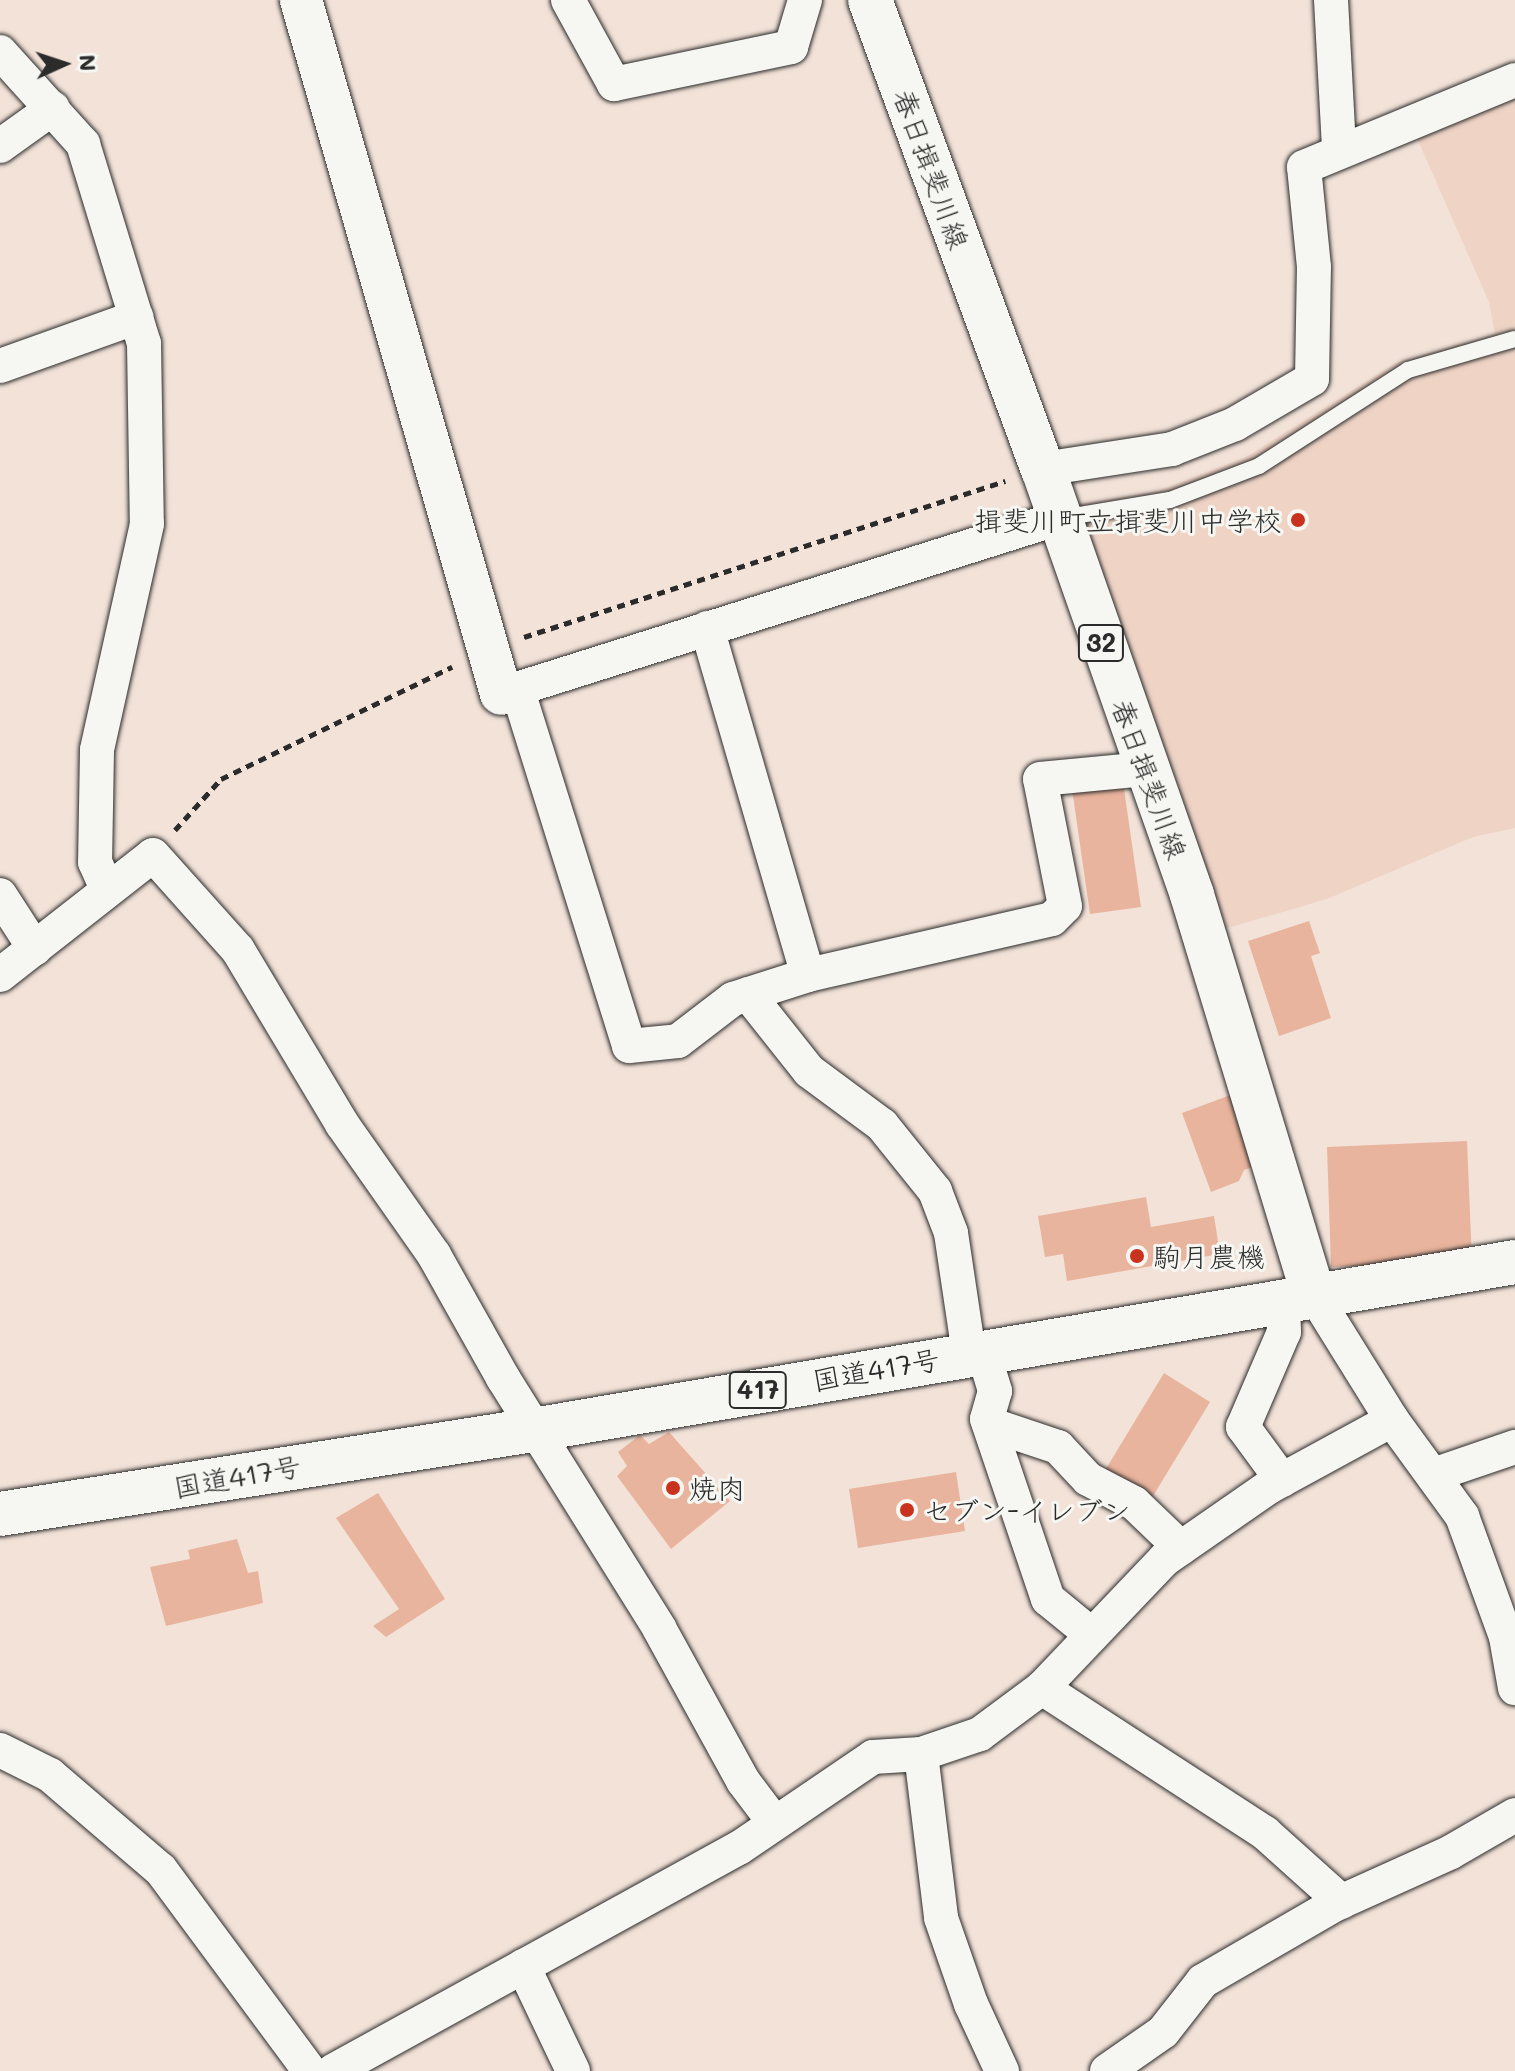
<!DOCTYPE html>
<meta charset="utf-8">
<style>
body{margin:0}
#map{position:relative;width:1515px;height:2071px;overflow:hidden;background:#f2e2d8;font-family:Mali,"Klee One",sans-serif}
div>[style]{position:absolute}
.built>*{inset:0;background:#efd4c6}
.building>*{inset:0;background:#e9b49d}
.path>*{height:5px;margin-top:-2.5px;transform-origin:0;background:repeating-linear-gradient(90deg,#2b2b2b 0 8px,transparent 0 14px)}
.roads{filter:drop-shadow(0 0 2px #2b2b2b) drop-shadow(0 0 2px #2b2b2b)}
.service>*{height:16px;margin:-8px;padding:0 8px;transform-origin:8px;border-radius:8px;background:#f6f6f2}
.minor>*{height:34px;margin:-17px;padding:0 17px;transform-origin:17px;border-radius:17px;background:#f6f6f2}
.tertiary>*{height:42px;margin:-21px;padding:0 21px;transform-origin:21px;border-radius:21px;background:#f6f6f2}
.primary>*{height:44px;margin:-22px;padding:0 22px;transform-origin:22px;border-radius:22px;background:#f6f6f2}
.trunk>*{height:44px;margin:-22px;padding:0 22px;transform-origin:22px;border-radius:22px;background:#f6f6f2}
.dots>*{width:22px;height:22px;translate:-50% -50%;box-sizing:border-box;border:4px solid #f6f6f2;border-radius:50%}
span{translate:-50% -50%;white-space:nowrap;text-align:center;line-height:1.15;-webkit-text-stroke:6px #f6f6f2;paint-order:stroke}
.shield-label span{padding:2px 6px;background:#f6f6f2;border:2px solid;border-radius:6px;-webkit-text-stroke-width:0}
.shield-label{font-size:26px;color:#2b2b2b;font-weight:700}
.street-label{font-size:28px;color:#2b2b2b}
.poi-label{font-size:28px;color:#2b2b2b}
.right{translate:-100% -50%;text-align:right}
.left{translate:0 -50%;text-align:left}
.north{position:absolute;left:24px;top:24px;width:80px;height:80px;-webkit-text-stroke:6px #f6f6f2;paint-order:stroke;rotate:87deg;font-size:22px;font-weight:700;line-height:32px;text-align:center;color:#2b2b2b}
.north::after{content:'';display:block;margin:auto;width:28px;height:36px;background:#2b2b2b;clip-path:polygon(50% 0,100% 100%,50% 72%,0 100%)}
</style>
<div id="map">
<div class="built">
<i style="clip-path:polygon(1515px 96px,1515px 828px,1473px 837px,1327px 899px,1221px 930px,1075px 505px,1158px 491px,1246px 457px,1396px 363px,1495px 334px,1489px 302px,1416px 136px)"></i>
</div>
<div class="building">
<i style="clip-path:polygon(1123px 782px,1141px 907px,1090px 914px,1072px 789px)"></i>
<i style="clip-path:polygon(1309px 921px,1320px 953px,1311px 956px,1331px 1018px,1279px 1036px,1248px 941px)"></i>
<i style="clip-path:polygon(1236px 1093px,1262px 1164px,1244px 1170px,1239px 1181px,1211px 1192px,1182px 1113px)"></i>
<i style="clip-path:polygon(1467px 1141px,1472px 1261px,1331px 1267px,1327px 1147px)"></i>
<i style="clip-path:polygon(1146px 1197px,1151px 1227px,1214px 1216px,1220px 1254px,1067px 1281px,1063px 1254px,1045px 1257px,1038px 1216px)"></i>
<i style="clip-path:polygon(1164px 1373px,1210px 1402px,1150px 1501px,1104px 1472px)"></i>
<i style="clip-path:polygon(669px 1432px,730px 1501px,671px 1549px,617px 1476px,627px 1466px,618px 1452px,640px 1435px,649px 1444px)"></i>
<i style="clip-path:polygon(956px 1472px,965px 1531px,858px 1548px,849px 1489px)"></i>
<i style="clip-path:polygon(378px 1493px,445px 1599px,386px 1637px,373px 1626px,399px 1609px,336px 1518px)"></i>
<i style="clip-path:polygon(237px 1539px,248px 1573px,258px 1571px,263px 1603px,166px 1626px,150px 1567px,190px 1559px,188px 1550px)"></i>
</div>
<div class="path">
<i style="left:524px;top:637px;width:506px;rotate:-17.97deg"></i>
<i style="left:175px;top:830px;width:69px;rotate:-48deg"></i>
<i style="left:221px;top:779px;width:257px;rotate:-25.9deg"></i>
</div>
<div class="roads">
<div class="service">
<i style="left:1062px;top:518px;width:109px;rotate:-9.5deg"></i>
<i style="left:1170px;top:500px;width:95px;rotate:-20.9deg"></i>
<i style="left:1259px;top:466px;width:177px;rotate:-32.8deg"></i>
<i style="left:1408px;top:370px;width:111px;rotate:-16.2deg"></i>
</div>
<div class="minor">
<i style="left:568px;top:0;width:96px;rotate:61.3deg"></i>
<i style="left:614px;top:84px;width:181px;rotate:-11.8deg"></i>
<i style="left:791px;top:47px;width:49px;rotate:-73.4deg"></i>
<i style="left:1331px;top:0;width:149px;rotate:86.9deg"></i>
<i style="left:0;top:52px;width:124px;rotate:47.9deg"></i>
<i style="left:83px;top:144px;width:208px;rotate:73deg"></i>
<i style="left:144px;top:343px;width:181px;rotate:89.1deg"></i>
<i style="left:147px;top:524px;width:231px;rotate:102.5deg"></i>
<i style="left:97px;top:750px;width:112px;rotate:91deg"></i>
<i style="left:95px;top:862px;width:27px;rotate:66deg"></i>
<i style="left:0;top:146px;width:65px;rotate:-35.6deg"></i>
<i style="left:0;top:366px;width:145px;rotate:-19.7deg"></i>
<i style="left:1043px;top:469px;width:131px;rotate:-8.8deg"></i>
<i style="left:1172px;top:449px;width:68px;rotate:-21.6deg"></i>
<i style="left:1235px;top:424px;width:89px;rotate:-30.3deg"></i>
<i style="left:1312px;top:379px;width:112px;rotate:-89deg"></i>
<i style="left:1314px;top:267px;width:100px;rotate:-95.7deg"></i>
<i style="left:1304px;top:167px;width:228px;rotate:-22.4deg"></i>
<i style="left:707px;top:628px;width:361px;rotate:73.8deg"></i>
<i style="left:517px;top:688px;width:375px;rotate:72.6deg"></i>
<i style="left:629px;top:1046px;width:49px;rotate:-5.8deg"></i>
<i style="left:678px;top:1041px;width:69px;rotate:-37.4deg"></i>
<i style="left:733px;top:999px;width:79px;rotate:-17.7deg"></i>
<i style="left:808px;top:975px;width:250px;rotate:-12.9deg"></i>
<i style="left:1052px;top:919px;width:18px;rotate:-45deg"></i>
<i style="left:1065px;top:906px;width:129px;rotate:-101.1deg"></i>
<i style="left:1040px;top:779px;width:106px;rotate:-5.4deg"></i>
<i style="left:501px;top:694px;width:582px;rotate:-17.5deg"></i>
<i style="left:0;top:895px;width:64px;rotate:57.1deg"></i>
<i style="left:0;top:975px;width:194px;rotate:-38.1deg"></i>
<i style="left:153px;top:855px;width:127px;rotate:48.2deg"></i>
<i style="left:238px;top:950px;width:203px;rotate:59.1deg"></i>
<i style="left:342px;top:1124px;width:160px;rotate:54.9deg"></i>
<i style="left:434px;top:1255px;width:141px;rotate:60.7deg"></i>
<i style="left:503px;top:1378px;width:295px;rotate:58deg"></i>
<i style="left:659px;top:1628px;width:175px;rotate:61.2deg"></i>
<i style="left:743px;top:1781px;width:51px;rotate:52.9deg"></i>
<i style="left:748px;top:994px;width:98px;rotate:51.6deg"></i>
<i style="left:809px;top:1071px;width:91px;rotate:36.5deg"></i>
<i style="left:882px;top:1125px;width:85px;rotate:51.2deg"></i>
<i style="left:935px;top:1191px;width:45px;rotate:69.1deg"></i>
<i style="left:951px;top:1233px;width:121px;rotate:81.5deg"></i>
<i style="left:1313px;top:1293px;width:150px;rotate:58.1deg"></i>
<i style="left:1392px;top:1420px;width:119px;rotate:53.9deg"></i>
<i style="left:1462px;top:1516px;width:129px;rotate:70deg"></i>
<i style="left:1506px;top:1637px;width:52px;rotate:80deg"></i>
<i style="left:983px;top:1351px;width:42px;rotate:73.3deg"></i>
<i style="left:995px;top:1391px;width:29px;rotate:106deg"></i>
<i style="left:987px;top:1419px;width:190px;rotate:71.3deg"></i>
<i style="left:1048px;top:1599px;width:57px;rotate:39.3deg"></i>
<i style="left:989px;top:1424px;width:73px;rotate:18.4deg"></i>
<i style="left:1058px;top:1447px;width:44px;rotate:46.8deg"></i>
<i style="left:1088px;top:1479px;width:52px;rotate:27.6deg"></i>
<i style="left:1134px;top:1503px;width:65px;rotate:43.8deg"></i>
<i style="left:1433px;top:1475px;width:87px;rotate:-18.9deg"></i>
<i style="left:1282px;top:1480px;width:66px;rotate:-126.3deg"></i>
<i style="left:1243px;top:1427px;width:103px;rotate:-66.7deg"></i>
<i style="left:1284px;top:1332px;width:34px;rotate:-92deg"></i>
<i style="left:1042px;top:1688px;width:266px;rotate:33deg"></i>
<i style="left:1265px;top:1833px;width:103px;rotate:41.9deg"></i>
<i style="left:0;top:1750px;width:56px;rotate:26.6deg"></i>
<i style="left:50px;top:1775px;width:146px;rotate:40.6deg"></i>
<i style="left:161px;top:1870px;width:250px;rotate:53.5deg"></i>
<i style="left:921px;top:1754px;width:165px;rotate:83deg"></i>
<i style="left:941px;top:1918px;width:91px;rotate:70.8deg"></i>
<i style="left:971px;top:2004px;width:74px;rotate:65.2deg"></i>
<i style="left:523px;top:1966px;width:116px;rotate:64.5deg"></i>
<i style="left:333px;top:2071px;width:463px;rotate:-28.8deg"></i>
<i style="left:739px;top:1848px;width:162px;rotate:-34.2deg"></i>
<i style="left:873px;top:1757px;width:48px;rotate:-3.6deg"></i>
<i style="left:921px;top:1754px;width:62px;rotate:-18.7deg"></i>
<i style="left:980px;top:1734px;width:77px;rotate:-36.6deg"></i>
<i style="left:1042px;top:1688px;width:178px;rotate:-46.4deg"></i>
<i style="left:1165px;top:1559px;width:126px;rotate:-34.7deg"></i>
<i style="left:1269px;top:1487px;width:140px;rotate:-28.6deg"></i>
<i style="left:1107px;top:2071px;width:68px;rotate:-34.9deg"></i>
<i style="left:1163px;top:2032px;width:65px;rotate:-51.9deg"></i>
<i style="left:1203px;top:1981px;width:154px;rotate:-30.1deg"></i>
<i style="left:1336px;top:1904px;width:126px;rotate:-24.3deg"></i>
<i style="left:1451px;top:1852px;width:74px;rotate:-30deg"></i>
</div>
<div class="tertiary">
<i style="left:301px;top:0;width:722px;rotate:73.92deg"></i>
</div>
<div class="primary">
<i style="left:870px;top:0;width:500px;rotate:69.8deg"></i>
<i style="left:1043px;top:469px;width:451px;rotate:70.7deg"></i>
<i style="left:1192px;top:895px;width:416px;rotate:73.1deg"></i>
</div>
<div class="trunk">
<i style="left:0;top:1514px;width:546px;rotate:-8.96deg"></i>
<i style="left:539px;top:1429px;width:990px;rotate:-9.71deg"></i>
</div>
</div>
<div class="dots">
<i style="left:1298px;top:520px;background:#c8321e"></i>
<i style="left:1137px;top:1256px;background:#c8321e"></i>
<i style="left:673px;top:1488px;background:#c8321e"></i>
<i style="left:907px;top:1510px;background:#c8321e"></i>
</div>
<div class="shield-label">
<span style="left:1101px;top:643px">32</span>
<span style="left:758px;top:1390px">417</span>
</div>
<div class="street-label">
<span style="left:932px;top:169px;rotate:70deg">春日揖斐川線</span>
<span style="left:1150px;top:779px;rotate:70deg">春日揖斐川線</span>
<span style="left:876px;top:1369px;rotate:-10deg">国道417号</span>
<span style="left:237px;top:1476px;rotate:-10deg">国道417号</span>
</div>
<div class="poi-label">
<span class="right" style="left:1282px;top:520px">揖斐川町立揖斐川中学校</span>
<span class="left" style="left:1153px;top:1256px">駒月農機</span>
<span class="left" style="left:689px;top:1488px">焼肉</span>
<span class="left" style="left:923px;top:1510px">セブン-イレブン</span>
</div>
<div class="north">N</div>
</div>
